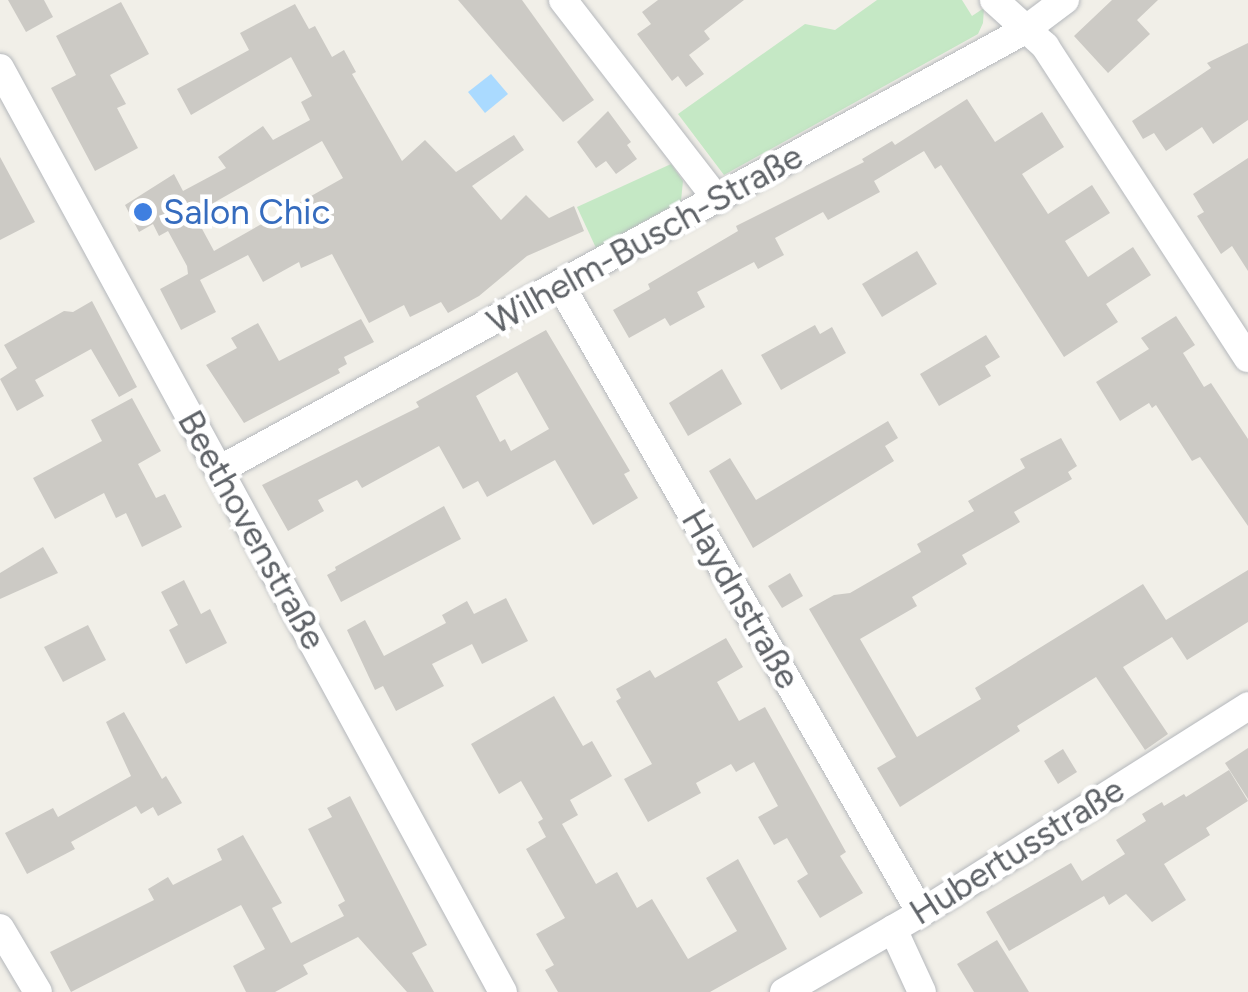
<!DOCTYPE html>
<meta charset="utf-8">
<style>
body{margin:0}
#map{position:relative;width:1248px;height:992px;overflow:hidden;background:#f1efe8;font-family:Figtree,sans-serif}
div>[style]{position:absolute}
.green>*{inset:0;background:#c5e8c5}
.water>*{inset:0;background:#aadaff}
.building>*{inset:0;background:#cccac5}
.roads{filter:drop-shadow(0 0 2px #b5b8bc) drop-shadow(0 0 2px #b5b8bc)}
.minor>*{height:28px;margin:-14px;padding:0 14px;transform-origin:14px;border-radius:14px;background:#fff}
.dots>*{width:28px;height:28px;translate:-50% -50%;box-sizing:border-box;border:5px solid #fff;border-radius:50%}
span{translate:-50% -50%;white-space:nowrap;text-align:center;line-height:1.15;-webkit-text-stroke:9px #fff;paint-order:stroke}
.shop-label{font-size:35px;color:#366cbe}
.left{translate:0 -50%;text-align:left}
.street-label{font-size:35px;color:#5f6368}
</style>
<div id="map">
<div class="green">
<i style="clip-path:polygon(877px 0,962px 0,972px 16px,984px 8px,983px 23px,978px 34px,724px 175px,678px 114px,805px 24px,835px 30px)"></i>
<i style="clip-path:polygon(671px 164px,683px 181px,681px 201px,596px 248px,577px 207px)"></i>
</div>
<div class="water">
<i style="clip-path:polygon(491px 74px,508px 94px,485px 113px,468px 92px)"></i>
</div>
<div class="building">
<i style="clip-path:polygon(8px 0,44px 0,53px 17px,26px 32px)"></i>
<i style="clip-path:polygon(458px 0,522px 0,594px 100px,563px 122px)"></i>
<i style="clip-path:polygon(658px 0,744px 0,704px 31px,710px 39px,689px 55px,704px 74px,686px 87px,678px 76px,672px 81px,637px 34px,651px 24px,642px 12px)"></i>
<i style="clip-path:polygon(1112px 0,1158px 0,1137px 20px,1150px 34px,1108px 73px,1074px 36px)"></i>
<i style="clip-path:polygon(121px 2px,149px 54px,110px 75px,126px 104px,117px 108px,138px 148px,95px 171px,51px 88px,76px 75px,56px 36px)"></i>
<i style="clip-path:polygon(evenodd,295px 4px,309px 29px,315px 26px,332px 57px,344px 50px,356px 72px,352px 74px,402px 161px,425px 140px,456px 172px,514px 135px,524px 150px,472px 186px,501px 220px,526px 195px,549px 218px,574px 206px,584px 231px,527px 256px,479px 296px,448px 313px,441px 302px,410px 317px,404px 305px,369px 323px,332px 254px,301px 268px,299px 262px,263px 282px,248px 255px,200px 280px,216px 312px,181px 330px,160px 289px,188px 274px,187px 266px,168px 231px,159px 236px,153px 224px,139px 232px,125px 205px,174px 174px,183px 191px,226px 168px,218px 157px,263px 126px,273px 140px,310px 120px,301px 102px,312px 96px,291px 57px,191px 115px,177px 89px,249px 50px,240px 33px,295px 4px,322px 141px,343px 178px,214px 251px,194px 214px,322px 141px)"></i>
<i style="clip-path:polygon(1248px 43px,1248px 120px,1213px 144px,1202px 127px,1166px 151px,1154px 133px,1143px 139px,1132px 121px,1211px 68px,1207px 63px)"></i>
<i style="clip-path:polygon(967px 99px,995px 142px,1042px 112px,1064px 147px,1022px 174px,1048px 214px,1092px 185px,1110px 213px,1065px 241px,1088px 277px,1133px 247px,1151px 275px,1106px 304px,1118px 322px,1064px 357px,941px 165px,935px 169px,924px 151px,874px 181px,880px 192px,828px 220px,823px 212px,775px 238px,784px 255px,758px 269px,754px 262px,697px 292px,705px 307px,670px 326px,665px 318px,629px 338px,613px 310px,650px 289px,648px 284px,738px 231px,736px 226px,864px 162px,862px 159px,892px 141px,895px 145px)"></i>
<i style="clip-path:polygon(608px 111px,631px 142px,627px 145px,637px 159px,616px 174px,606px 161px,596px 168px,577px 142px)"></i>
<i style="clip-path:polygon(0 157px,35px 222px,0 240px)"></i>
<i style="clip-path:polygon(1248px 158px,1248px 271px,1232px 246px,1221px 254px,1197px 216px,1204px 212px,1193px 194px)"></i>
<i style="clip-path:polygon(917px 251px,937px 284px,882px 317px,862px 284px)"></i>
<i style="clip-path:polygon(92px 301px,137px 387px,119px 397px,91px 349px,35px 380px,44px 396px,17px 411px,0 379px,17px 368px,4px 345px,64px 311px,73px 312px)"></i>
<i style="clip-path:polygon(1176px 316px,1195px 345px,1183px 353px,1204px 387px,1211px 383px,1248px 439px,1248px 526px,1200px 457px,1192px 461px,1156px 405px,1152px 408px,1149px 403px,1120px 421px,1096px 382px,1149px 349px,1141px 338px)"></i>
<i style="clip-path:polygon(361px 319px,374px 342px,344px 357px,347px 364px,338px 369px,340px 373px,244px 423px,206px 365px,237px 348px,231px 338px,258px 323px,279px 361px)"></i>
<i style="clip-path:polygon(815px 325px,820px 334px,832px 327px,846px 353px,781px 390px,761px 355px)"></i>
<i style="clip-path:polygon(evenodd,546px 330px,630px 471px,624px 474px,638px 498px,593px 525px,555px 460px,487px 497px,478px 481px,463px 489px,439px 446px,362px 488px,357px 480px,318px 500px,324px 511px,288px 531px,262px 485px,419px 407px,416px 402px,546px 330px,517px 372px,549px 429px,511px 451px,505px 439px,500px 442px,476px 396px,517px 372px)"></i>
<i style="clip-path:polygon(986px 335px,1000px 357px,985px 366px,991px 376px,939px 406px,920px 374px)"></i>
<i style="clip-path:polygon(722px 369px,742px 404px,688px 436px,669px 403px)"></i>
<i style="clip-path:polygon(132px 398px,161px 451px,138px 464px,156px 498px,165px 494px,182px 527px,142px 547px,126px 513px,116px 518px,104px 493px,55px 519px,33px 478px,102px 441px,91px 420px)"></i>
<i style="clip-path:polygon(888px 421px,898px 438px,885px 446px,894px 461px,753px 548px,709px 471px,730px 458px,756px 500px)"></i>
<i style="clip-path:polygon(1061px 438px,1077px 466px,1068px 472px,1072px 479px,1014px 512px,1020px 522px,962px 555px,967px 564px,912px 597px,917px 606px,860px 639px,917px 737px,981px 699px,975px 688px,1143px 584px,1166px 620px,1248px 570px,1248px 622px,1187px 660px,1172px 637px,1123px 667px,1168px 734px,1145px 750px,1096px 677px,1017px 726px,1020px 731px,900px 807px,877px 768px,896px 757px,809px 609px,834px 595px,850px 593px,921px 552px,917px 544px,974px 511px,968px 501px,1025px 468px,1020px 459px)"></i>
<i style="clip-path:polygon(444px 506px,461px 539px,341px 602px,327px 575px,336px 570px,335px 567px)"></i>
<i style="clip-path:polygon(43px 547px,58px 573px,0 599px,0 573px)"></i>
<i style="clip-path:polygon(790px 573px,803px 596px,782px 608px,768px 586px)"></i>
<i style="clip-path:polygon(184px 580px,201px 614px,210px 609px,227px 643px,186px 664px,169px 630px,178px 625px,161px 592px)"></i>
<i style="clip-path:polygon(506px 598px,528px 641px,482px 664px,472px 644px,432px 664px,444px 686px,396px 711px,383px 686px,375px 690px,347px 630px,365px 620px,384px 656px,446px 623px,442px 615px,467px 601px,474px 614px)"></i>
<i style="clip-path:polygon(88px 625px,106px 660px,63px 682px,44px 647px)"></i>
<i style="clip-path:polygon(726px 638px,743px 667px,717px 682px,739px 721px,765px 707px,846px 852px,840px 856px,863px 893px,820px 918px,797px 881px,808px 874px,787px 838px,774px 845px,758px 817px,778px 806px,754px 762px,736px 772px,731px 764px,696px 783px,701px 793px,648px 822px,624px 779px,652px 764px,616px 701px,621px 698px,616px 689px,650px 670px,655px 678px)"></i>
<i style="clip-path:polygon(554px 696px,583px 746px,592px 741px,612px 776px,570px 800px,578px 815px,562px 824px,596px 884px,617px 872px,637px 908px,652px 899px,688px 959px,737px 931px,706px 878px,738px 859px,787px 949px,710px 992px,558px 992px,545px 970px,554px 965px,536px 934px,565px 918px,526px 849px,546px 837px,538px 822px,543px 819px,521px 781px,499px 794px,471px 744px)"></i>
<i style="clip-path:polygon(124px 712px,162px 779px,166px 776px,182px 803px,158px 816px,153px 807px,141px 814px,136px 806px,71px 842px,75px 849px,27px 874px,5px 833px,53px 808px,58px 817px,131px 776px,106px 722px)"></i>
<i style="clip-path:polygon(1248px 748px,1248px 799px,1225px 763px)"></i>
<i style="clip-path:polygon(1063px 749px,1077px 772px,1058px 784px,1044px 761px)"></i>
<i style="clip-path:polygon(1229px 770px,1248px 801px,1206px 828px,1210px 835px,1164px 864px,1186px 900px,1152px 922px,1126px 894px,1109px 905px,1104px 896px,1009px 951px,986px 912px,1071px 863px,1082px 881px,1125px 854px,1116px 840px,1146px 821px,1142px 814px,1162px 802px,1164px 806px,1184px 794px,1186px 797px)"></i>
<i style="clip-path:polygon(350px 796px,427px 945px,412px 953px,434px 992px,407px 992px,358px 937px,303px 965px,308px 974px,275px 992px,246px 992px,233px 966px,265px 949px,241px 905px,71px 992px,50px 952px,154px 900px,148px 889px,168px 877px,173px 885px,222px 860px,217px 849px,243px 835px,282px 903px,272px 908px,291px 943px,344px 916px,338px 905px,345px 901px,308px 829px,332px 817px,327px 808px)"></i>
<i style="clip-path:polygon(997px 940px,1012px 964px,1029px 992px,974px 992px,957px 964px)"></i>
</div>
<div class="roads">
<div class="minor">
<i style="left:563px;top:0;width:252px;rotate:52.3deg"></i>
<i style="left:994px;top:0;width:69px;rotate:42deg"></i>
<i style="left:1045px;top:46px;width:372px;rotate:57deg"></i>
<i style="left:0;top:68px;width:1052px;rotate:61.44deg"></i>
<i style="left:561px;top:286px;width:723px;rotate:60.14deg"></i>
<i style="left:219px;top:470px;width:918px;rotate:-28.63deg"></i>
<i style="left:1025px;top:30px;width:50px;rotate:-36.9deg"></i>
<i style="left:0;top:928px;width:74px;rotate:59.3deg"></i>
<i style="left:893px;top:929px;width:69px;rotate:65.3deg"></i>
<i style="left:784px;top:992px;width:158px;rotate:-30deg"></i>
<i style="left:921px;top:913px;width:387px;rotate:-32.3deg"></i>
</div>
</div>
<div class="dots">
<i style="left:143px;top:212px;background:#3f7fe0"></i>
</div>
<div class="shop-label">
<span class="left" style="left:163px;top:212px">Salon Chic</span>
</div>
<div class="street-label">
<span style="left:645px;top:239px;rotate:-29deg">Wilhelm-Busch-Straße</span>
<span style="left:252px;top:530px;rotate:61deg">Beethovenstraße</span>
<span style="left:741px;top:599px;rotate:60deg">Haydnstraße</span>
<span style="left:1017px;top:851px;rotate:-32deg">Hubertusstraße</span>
</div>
</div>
